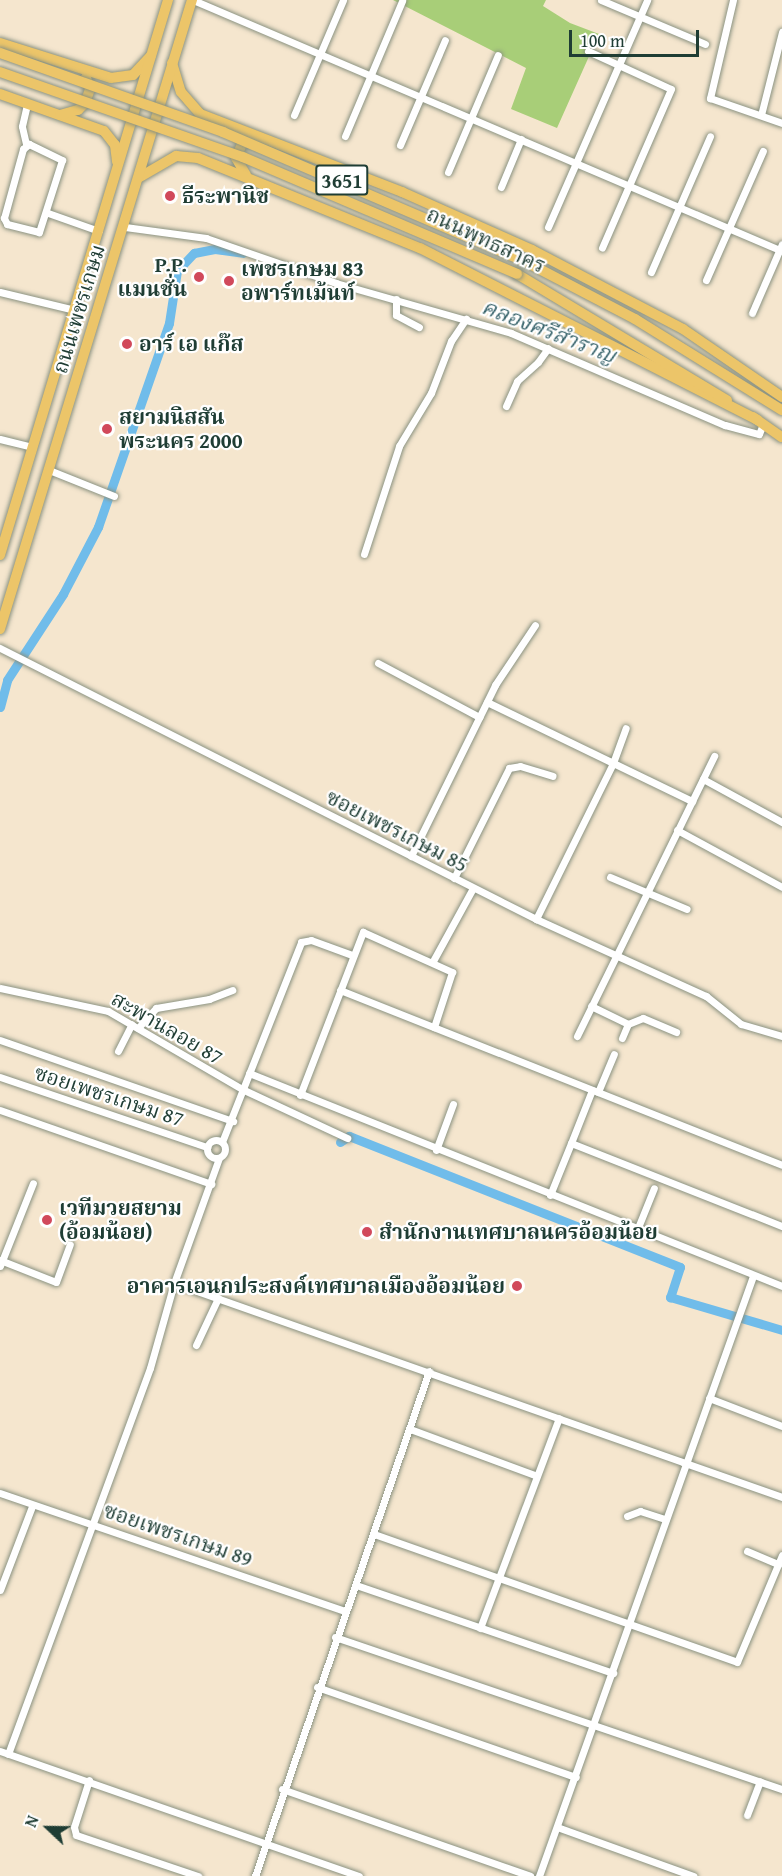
<!DOCTYPE html>
<meta charset="utf-8">
<style>
body{margin:0}
#map{position:relative;width:782px;height:1876px;overflow:hidden;background:#f5e6ce;font-family:"Gentium Book Plus","Noto Serif Thai",serif}
div>[style]{position:absolute}
.green>*{inset:0;background:#a8ce78}
.canal>*{height:9px;margin:-4.5px;padding:0 4.5px;transform-origin:4.5px;border-radius:4.5px;background:#70bcea}
.roads{filter:drop-shadow(0 0 2px #8a9281) drop-shadow(0 0 2px #8a9281)}
.street>*{height:7px;margin:-3.5px;padding:0 3.5px;transform-origin:3.5px;border-radius:3.5px;background:#fff}
.street>.ring{margin:-3.5px;padding:0;box-sizing:content-box;background:none;border:7px solid #fff;border-radius:50%}
.primary>*{height:10px;margin:-5px;padding:0 5px;transform-origin:5px;border-radius:5px;background:#ecc569}
.bridges{filter:drop-shadow(0 0 2px #8a9281) drop-shadow(0 0 2px #8a9281)}
.primary-bridge>*{height:10px;margin:-5px;padding:0 5px;transform-origin:5px;border-radius:5px;background:#ecc569}
.dots>*{width:16px;height:16px;translate:-50% -50%;box-sizing:border-box;border:3px solid #fff;border-radius:50%}
span{translate:-50% -50%;white-space:nowrap;text-align:center;line-height:1.15;-webkit-text-stroke:4.5px #fff;paint-order:stroke}
.shield-label span{padding:2px 4px;background:#fff;border:2px solid;border-radius:4px;-webkit-text-stroke-width:0}
.shield-label{font-size:20px;color:#1f3d34;font-weight:700}
.poi-label{font-size:21px;color:#1f3d34;font-weight:700}
.left{translate:0 -50%;text-align:left}
.right{translate:-100% -50%;text-align:right}
.street-label{font-size:21px;color:#1f3d34}
.water-label{font-size:22px;color:#37636b;font-style:italic}
.north{position:absolute;left:18px;top:1798px;width:60px;height:60px;-webkit-text-stroke:4px #fff;paint-order:stroke;rotate:292deg;font-size:16px;font-weight:700;line-height:24px;text-align:center;color:#1f3d34}
.north::after{content:'';display:block;margin:auto;width:21px;height:27px;background:#1f3d34;clip-path:polygon(50% 0,100% 100%,50% 72%,0 100%)}
.scale{position:absolute;left:569px;top:30px;width:130px;height:27px;box-sizing:border-box;border:3px solid #1f3d34;border-top:0;padding-left:8px;font-size:18px;line-height:21px;white-space:nowrap;color:#1f3d34;-webkit-text-stroke:4px #fff;paint-order:stroke}
</style>
<div id="map">
<div class="green">
<i style="clip-path:polygon(393px 0,546px 0,543px 6px,570px 23px,599px 34px,557px 128px,511px 109px,526px 68px)"></i>
</div>
<div class="canal">
<i style="left:0;top:707px;width:28px;rotate:-75deg"></i>
<i style="left:7px;top:680px;width:103px;rotate:-56.9deg"></i>
<i style="left:63px;top:594px;width:76px;rotate:-62.4deg"></i>
<i style="left:98px;top:527px;width:216px;rotate:-70.8deg"></i>
<i style="left:169px;top:323px;width:53px;rotate:-81.3deg"></i>
<i style="left:177px;top:271px;width:25px;rotate:-47deg"></i>
<i style="left:194px;top:253px;width:21px;rotate:-11deg"></i>
<i style="left:215px;top:249px;width:28px;rotate:8deg"></i>
<i style="left:340px;top:1142px;width:11px;rotate:-34deg"></i>
<i style="left:349px;top:1136px;width:356px;rotate:21.6deg"></i>
<i style="left:680px;top:1267px;width:32px;rotate:108deg"></i>
<i style="left:670px;top:1297px;width:117px;rotate:16.4deg"></i>
</div>
<div class="roads">
<div class="street">
<i style="left:193px;top:0;width:640px;rotate:23.08deg"></i>
<i style="left:601px;top:0;width:113px;rotate:22.9deg"></i>
<i style="left:733px;top:0;width:101px;rotate:103.2deg"></i>
<i style="left:710px;top:98px;width:76px;rotate:19.1deg"></i>
<i style="left:588px;top:51px;width:91px;rotate:24.6deg"></i>
<i style="left:671px;top:89px;width:173px;rotate:113.5deg"></i>
<i style="left:294px;top:115px;width:125px;rotate:-66.9deg"></i>
<i style="left:761px;top:115px;width:86px;rotate:-75.8deg"></i>
<i style="left:345px;top:136px;width:147px;rotate:-67.1deg"></i>
<i style="left:26px;top:144px;width:18px;rotate:-103deg"></i>
<i style="left:22px;top:126px;width:23px;rotate:-77deg"></i>
<i style="left:29px;top:144px;width:37px;rotate:26deg"></i>
<i style="left:62px;top:160px;width:76px;rotate:107.7deg"></i>
<i style="left:39px;top:232px;width:33px;rotate:-166deg"></i>
<i style="left:7px;top:224px;width:7px;rotate:-117deg"></i>
<i style="left:4px;top:218px;width:72px;rotate:-74.6deg"></i>
<i style="left:23px;top:149px;width:8px;rotate:-40deg"></i>
<i style="left:400px;top:145px;width:114px;rotate:-66.8deg"></i>
<i style="left:448px;top:172px;width:127px;rotate:-66.9deg"></i>
<i style="left:501px;top:187px;width:52px;rotate:-67.4deg"></i>
<i style="left:48px;top:213px;width:54px;rotate:19.4deg"></i>
<i style="left:125px;top:227px;width:82px;rotate:7.7deg"></i>
<i style="left:206px;top:238px;width:138px;rotate:19.1deg"></i>
<i style="left:336px;top:283px;width:182px;rotate:15.9deg"></i>
<i style="left:511px;top:333px;width:233px;rotate:23.3deg"></i>
<i style="left:725px;top:425px;width:35px;rotate:15deg"></i>
<i style="left:759px;top:434px;width:11px;rotate:-68deg"></i>
<i style="left:548px;top:227px;width:248px;rotate:-66.4deg"></i>
<i style="left:651px;top:272px;width:148px;rotate:-66.5deg"></i>
<i style="left:706px;top:280px;width:141px;rotate:-66.2deg"></i>
<i style="left:0;top:292px;width:77px;rotate:13.5deg"></i>
<i style="left:396px;top:299px;width:16px;rotate:90deg"></i>
<i style="left:396px;top:315px;width:26px;rotate:28deg"></i>
<i style="left:752px;top:313px;width:75px;rotate:-66.5deg"></i>
<i style="left:506px;top:406px;width:27px;rotate:-66deg"></i>
<i style="left:517px;top:381px;width:28px;rotate:-42deg"></i>
<i style="left:538px;top:362px;width:17px;rotate:-54deg"></i>
<i style="left:0;top:439px;width:34px;rotate:14deg"></i>
<i style="left:49px;top:470px;width:70px;rotate:21.8deg"></i>
<i style="left:364px;top:554px;width:114px;rotate:-72deg"></i>
<i style="left:399px;top:446px;width:62px;rotate:-58.9deg"></i>
<i style="left:431px;top:393px;width:56px;rotate:-69deg"></i>
<i style="left:451px;top:341px;width:27px;rotate:-56deg"></i>
<i style="left:0;top:648px;width:601px;rotate:26.82deg"></i>
<i style="left:536px;top:919px;width:187px;rotate:24.4deg"></i>
<i style="left:706px;top:996px;width:45px;rotate:38.7deg"></i>
<i style="left:741px;top:1024px;width:43px;rotate:16.3deg"></i>
<i style="left:378px;top:663px;width:115px;rotate:28.1deg"></i>
<i style="left:487px;top:702px;width:228px;rotate:25.8deg"></i>
<i style="left:703px;top:779px;width:90px;rotate:28.6deg"></i>
<i style="left:677px;top:830px;width:119px;rotate:28.5deg"></i>
<i style="left:411px;top:856px;width:191px;rotate:-63.8deg"></i>
<i style="left:495px;top:685px;width:72px;rotate:-56.3deg"></i>
<i style="left:610px;top:877px;width:83px;rotate:22.6deg"></i>
<i style="left:454px;top:878px;width:123px;rotate:-63.4deg"></i>
<i style="left:509px;top:768px;width:11px;rotate:-10deg"></i>
<i style="left:520px;top:766px;width:34px;rotate:17deg"></i>
<i style="left:536px;top:919px;width:174px;rotate:-63.7deg"></i>
<i style="left:613px;top:763px;width:37px;rotate:-70deg"></i>
<i style="left:433px;top:961px;width:83px;rotate:-61.3deg"></i>
<i style="left:0;top:988px;width:110px;rotate:12deg"></i>
<i style="left:108px;top:1011px;width:157px;rotate:30.2deg"></i>
<i style="left:244px;top:1090px;width:114px;rotate:25deg"></i>
<i style="left:340px;top:990px;width:475px;rotate:21.6deg"></i>
<i style="left:591px;top:1006px;width:41px;rotate:25.9deg"></i>
<i style="left:138px;top:1028px;width:27px;rotate:-48deg"></i>
<i style="left:156px;top:1008px;width:54px;rotate:-9.6deg"></i>
<i style="left:209px;top:999px;width:25px;rotate:-21deg"></i>
<i style="left:577px;top:1036px;width:312px;rotate:-63.9deg"></i>
<i style="left:622px;top:1038px;width:15px;rotate:-67deg"></i>
<i style="left:628px;top:1024px;width:16px;rotate:-22deg"></i>
<i style="left:643px;top:1018px;width:36px;rotate:23deg"></i>
<i style="left:0;top:1040px;width:247px;rotate:19.2deg"></i>
<i style="left:118px;top:1051px;width:30px;rotate:-63deg"></i>
<i style="left:249px;top:1073px;width:574px;rotate:21.78deg"></i>
<i style="left:0;top:1077px;width:219px;rotate:18.7deg"></i>
<i style="left:592px;top:1090px;width:57px;rotate:111.6deg"></i>
<i style="left:571px;top:1143px;width:227px;rotate:21.5deg"></i>
<i style="left:598px;top:1092px;width:41px;rotate:-67.2deg"></i>
<i style="left:300px;top:1095px;width:175px;rotate:-68.9deg"></i>
<i style="left:363px;top:932px;width:98px;rotate:24.2deg"></i>
<i style="left:452px;top:972px;width:58px;rotate:108.1deg"></i>
<i style="left:0;top:1110px;width:224px;rotate:19.3deg"></i>
<i class="ring" style="left:207px;top:1140px;width:11px;height:11px"></i>
<i style="left:222px;top:1142px;width:215px;rotate:-68.4deg"></i>
<i style="left:301px;top:942px;width:10px;rotate:-11deg"></i>
<i style="left:311px;top:940px;width:44px;rotate:20.1deg"></i>
<i style="left:436px;top:1150px;width:49px;rotate:-69.7deg"></i>
<i style="left:550px;top:1195px;width:56px;rotate:-68deg"></i>
<i style="left:637px;top:1230px;width:45px;rotate:-68deg"></i>
<i style="left:0;top:1260px;width:60px;rotate:21.4deg"></i>
<i style="left:56px;top:1282px;width:40px;rotate:-69.8deg"></i>
<i style="left:0;top:1266px;width:89px;rotate:-68.3deg"></i>
<i style="left:174px;top:1283px;width:645px;rotate:19.39deg"></i>
<i style="left:196px;top:1345px;width:52px;rotate:-64.9deg"></i>
<i style="left:709px;top:1398px;width:78px;rotate:21deg"></i>
<i style="left:410px;top:1429px;width:135px;rotate:20.3deg"></i>
<i style="left:0;top:1493px;width:364px;rotate:18.9deg"></i>
<i style="left:627px;top:1516px;width:14px;rotate:-21deg"></i>
<i style="left:640px;top:1511px;width:26px;rotate:18deg"></i>
<i style="left:374px;top:1534px;width:385px;rotate:19.4deg"></i>
<i style="left:737px;top:1662px;width:116px;rotate:-67.2deg"></i>
<i style="left:747px;top:1551px;width:34px;rotate:23deg"></i>
<i style="left:356px;top:1585px;width:272px;rotate:18.9deg"></i>
<i style="left:0;top:1590px;width:90px;rotate:-69.1deg"></i>
<i style="left:480px;top:1628px;width:224px;rotate:-69.4deg"></i>
<i style="left:335px;top:1637px;width:472px;rotate:18.8deg"></i>
<i style="left:317px;top:1687px;width:274px;rotate:19.2deg"></i>
<i style="left:0;top:1751px;width:380px;rotate:19.2deg"></i>
<i style="left:8px;top:1754px;width:411px;rotate:-69.8deg"></i>
<i style="left:150px;top:1368px;width:88px;rotate:-74.2deg"></i>
<i style="left:174px;top:1283px;width:133px;rotate:-70.2deg"></i>
<i style="left:89px;top:1780px;width:49px;rotate:107.7deg"></i>
<i style="left:74px;top:1827px;width:8px;rotate:76deg"></i>
<i style="left:76px;top:1835px;width:129px;rotate:18.6deg"></i>
<i style="left:282px;top:1789px;width:263px;rotate:19.3deg"></i>
<i style="left:747px;top:1815px;width:36px;rotate:-69deg"></i>
<i style="left:557px;top:1827px;width:145px;rotate:19.8deg"></i>
<i style="left:255px;top:1876px;width:534px;rotate:-70.99deg"></i>
<i style="left:539px;top:1876px;width:637px;rotate:-70.37deg"></i>
</div>
<div class="primary">
<i style="left:0;top:43px;width:116px;rotate:17.5deg"></i>
<i style="left:111px;top:78px;width:22px;rotate:-8deg"></i>
<i style="left:133px;top:75px;width:26px;rotate:-47deg"></i>
<i style="left:172px;top:63px;width:30px;rotate:73deg"></i>
<i style="left:181px;top:92px;width:29px;rotate:49deg"></i>
<i style="left:200px;top:114px;width:217px;rotate:21.1deg"></i>
<i style="left:402px;top:192px;width:142px;rotate:24deg"></i>
<i style="left:532px;top:250px;width:170px;rotate:27.6deg"></i>
<i style="left:683px;top:329px;width:120px;rotate:34.5deg"></i>
<i style="left:0;top:94px;width:110px;rotate:19.6deg"></i>
<i style="left:104px;top:131px;width:18px;rotate:52deg"></i>
<i style="left:115px;top:145px;width:17px;rotate:83deg"></i>
<i style="left:60px;top:115px;width:19px;rotate:-16deg"></i>
<i style="left:78px;top:110px;width:10px;rotate:-45deg"></i>
<i style="left:85px;top:103px;width:15px;rotate:-70deg"></i>
<i style="left:90px;top:89px;width:12px;rotate:-110deg"></i>
<i style="left:246px;top:175px;width:20px;rotate:-120deg"></i>
<i style="left:236px;top:158px;width:15px;rotate:-67deg"></i>
<i style="left:242px;top:144px;width:11px;rotate:-22deg"></i>
<i style="left:140px;top:177px;width:42px;rotate:-30.3deg"></i>
<i style="left:176px;top:156px;width:22px;rotate:5deg"></i>
<i style="left:198px;top:158px;width:240px;rotate:22.1deg"></i>
<i style="left:420px;top:248px;width:379px;rotate:27deg"></i>
<i style="left:524px;top:261px;width:125px;rotate:27.6deg"></i>
<i style="left:635px;top:319px;width:173px;rotate:31.8deg"></i>
<i style="left:517px;top:274px;width:245px;rotate:31deg"></i>
<i style="left:753px;top:417px;width:35px;rotate:35deg"></i>
<i style="left:0;top:555px;width:580px;rotate:-73.16deg"></i>
<i style="left:0;top:629px;width:658px;rotate:-73.03deg"></i>
</div>
</div>
<div class="bridges">
<div class="primary-bridge">
<i style="left:0;top:53px;width:237px;rotate:19.5deg"></i>
<i style="left:223px;top:132px;width:327px;rotate:23.2deg"></i>
<i style="left:0;top:72px;width:257px;rotate:19.3deg"></i>
<i style="left:243px;top:157px;width:298px;rotate:23.1deg"></i>
</div>
</div>
<div class="dots">
<i style="left:170px;top:196px;background:#d1495b"></i>
<i style="left:199px;top:277px;background:#d1495b"></i>
<i style="left:229px;top:281px;background:#d1495b"></i>
<i style="left:127px;top:344px;background:#d1495b"></i>
<i style="left:107px;top:429px;background:#d1495b"></i>
<i style="left:47px;top:1220px;background:#d1495b"></i>
<i style="left:367px;top:1232px;background:#d1495b"></i>
<i style="left:517px;top:1286px;background:#d1495b"></i>
</div>
<div class="shield-label">
<span style="left:342px;top:180px">3651</span>
</div>
<div class="poi-label">
<span class="left" style="left:182px;top:196px">ธีระพานิช</span>
<span class="right" style="left:187px;top:277px">P.P.<br>แมนชั่น</span>
<span class="left" style="left:241px;top:281px">เพชรเกษม 83<br>อพาร์ทเม้นท์</span>
<span class="left" style="left:139px;top:344px">อาร์ เอ แก๊ส</span>
<span class="left" style="left:119px;top:429px">สยามนิสสัน<br>พระนคร 2000</span>
<span class="left" style="left:59px;top:1220px">เวทีมวยสยาม<br>(อ้อมน้อย)</span>
<span class="left" style="left:379px;top:1232px">สำนักงานเทศบาลนครอ้อมน้อย</span>
<span class="right" style="left:505px;top:1286px">อาคารเอนกประสงค์เทศบาลเมืองอ้อมน้อย</span>
</div>
<div class="street-label">
<span style="left:486px;top:240px;rotate:25deg">ถนนพุทธสาคร</span>
<span style="left:79px;top:309px;rotate:-73deg">ถนนเพชรเกษม</span>
<span style="left:397px;top:831px;rotate:27deg">ซอยเพชรเกษม 85</span>
<span style="left:167px;top:1028px;rotate:30deg">สะพานลอย 87</span>
<span style="left:109px;top:1096px;rotate:18deg">ซอยเพชรเกษม 87</span>
<span style="left:178px;top:1535px;rotate:19deg">ซอยเพชรเกษม 89</span>
</div>
<div class="water-label">
<span style="left:549px;top:331px;rotate:21deg">คลองศรีสำราญ</span>
</div>
<div class="north">N</div>
<div class="scale">100 m</div>
</div>
